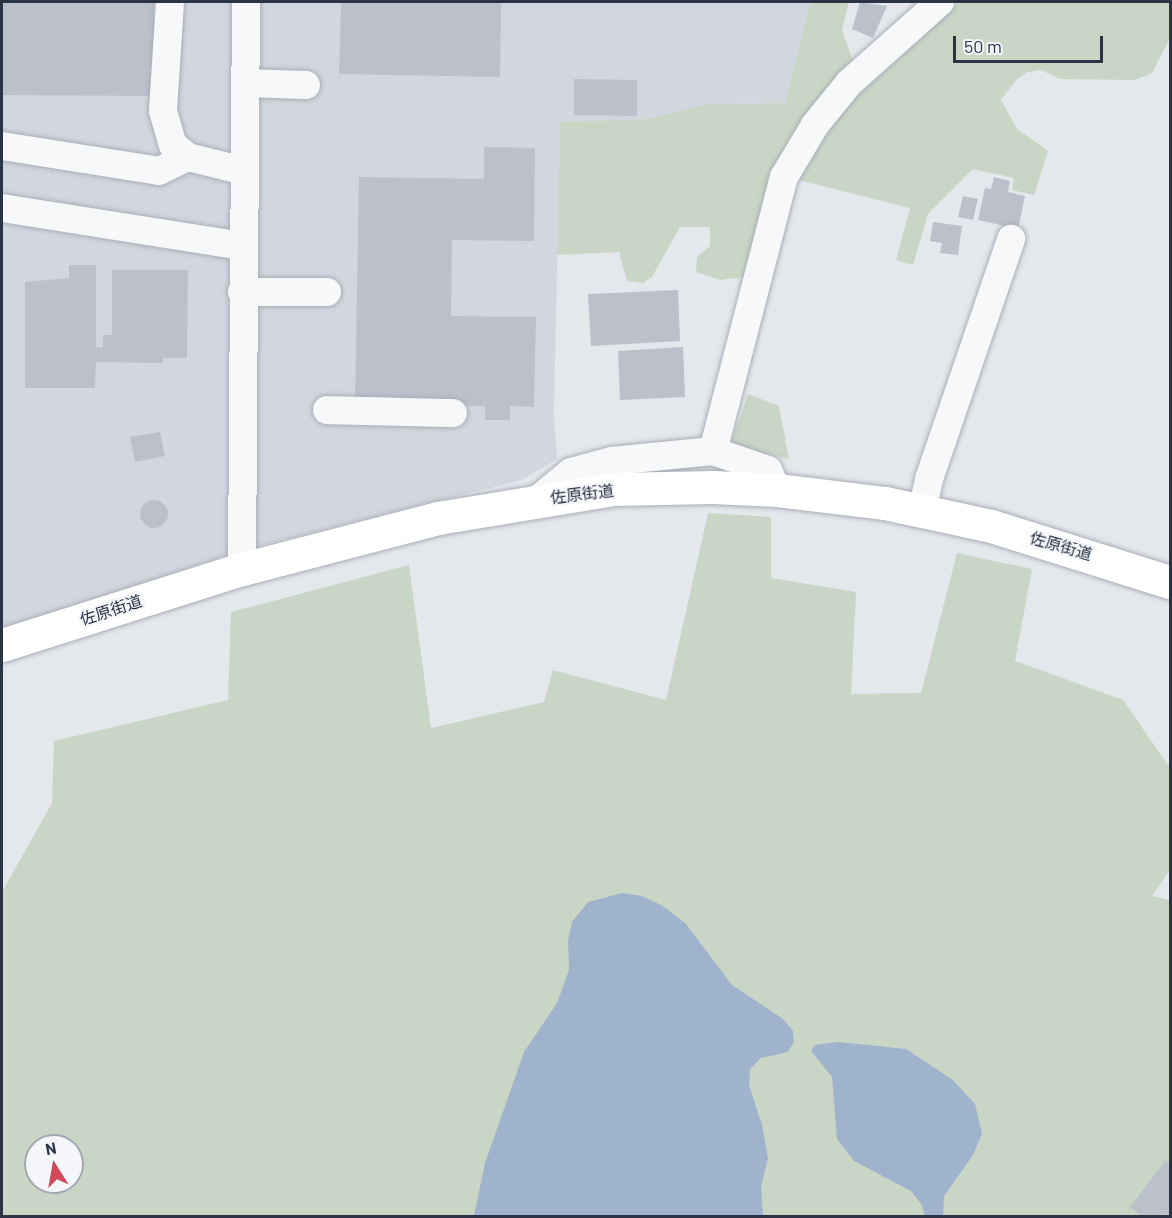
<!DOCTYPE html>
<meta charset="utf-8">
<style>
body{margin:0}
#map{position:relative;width:1172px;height:1218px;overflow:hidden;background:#e4e7ec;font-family:Barlow,"Noto Sans JP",sans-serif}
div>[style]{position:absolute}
.built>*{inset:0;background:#d2d6de}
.green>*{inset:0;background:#c9d6c5}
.water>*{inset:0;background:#9fb4cc}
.building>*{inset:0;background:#bbc0ca}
.round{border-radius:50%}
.roads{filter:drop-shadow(0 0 2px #a9aeb7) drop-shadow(0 0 2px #a9aeb7)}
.minor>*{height:28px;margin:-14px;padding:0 14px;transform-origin:14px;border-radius:14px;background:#f7f8fa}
.highway>*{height:33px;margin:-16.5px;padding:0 16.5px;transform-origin:16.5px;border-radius:16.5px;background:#fff}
span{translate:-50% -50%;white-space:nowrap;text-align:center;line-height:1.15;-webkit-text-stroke:4.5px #f4f6f9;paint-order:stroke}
.street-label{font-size:16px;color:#2b3445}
.frame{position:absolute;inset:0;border:3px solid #2b3445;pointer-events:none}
.north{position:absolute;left:24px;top:1134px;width:60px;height:60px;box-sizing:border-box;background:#f4f6f9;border:2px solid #a4a8b1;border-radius:50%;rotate:349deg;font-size:16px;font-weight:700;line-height:24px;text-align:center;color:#2b3445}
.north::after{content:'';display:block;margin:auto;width:21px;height:27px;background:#d1495b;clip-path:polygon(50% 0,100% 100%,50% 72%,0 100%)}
.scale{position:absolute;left:953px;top:36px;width:150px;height:27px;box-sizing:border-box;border:3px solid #2b3445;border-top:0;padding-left:8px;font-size:18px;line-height:21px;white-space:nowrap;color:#2b3445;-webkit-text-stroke:4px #f4f6f9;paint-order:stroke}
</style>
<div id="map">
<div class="built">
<i style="clip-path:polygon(2px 2px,810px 2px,785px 103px,707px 104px,650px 119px,560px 122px,554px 414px,557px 459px,522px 480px,242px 550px,2px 631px)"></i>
</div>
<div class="green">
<i style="clip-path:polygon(810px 2px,849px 2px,842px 30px,854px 64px,744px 277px,720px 280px,696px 272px,697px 257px,710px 246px,710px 227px,680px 227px,652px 277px,643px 283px,627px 281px,619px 252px,557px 255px,560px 122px,650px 119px,707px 104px,785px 103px)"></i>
<i style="clip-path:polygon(960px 2px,1170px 2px,1170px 38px,1152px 73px,1135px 80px,1060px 79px,1041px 70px,1028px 72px,1016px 80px,1001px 100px,1017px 129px,1048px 151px,1034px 195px,1012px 190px,1014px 178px,973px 169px,928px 214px,913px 265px,896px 260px,910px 208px,799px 180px,821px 137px,860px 93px)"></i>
<i style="clip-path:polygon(748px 394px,779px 406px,789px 459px,730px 446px)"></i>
<i style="clip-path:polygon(evenodd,708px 513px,771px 517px,771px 578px,856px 592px,851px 694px,921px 693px,957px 553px,1032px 569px,1015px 661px,1123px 700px,1170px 768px,1170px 870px,1152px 896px,1170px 900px,1170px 1216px,2px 1216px,2px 892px,52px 803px,54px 741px,228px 700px,231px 612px,409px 565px,431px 728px,544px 702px,553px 670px,666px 700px,708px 513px,36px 1146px,72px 1146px,72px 1182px,36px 1182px,36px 1146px)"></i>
</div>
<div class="water">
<i style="clip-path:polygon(622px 893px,642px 896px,663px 906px,686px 924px,732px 985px,783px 1019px,793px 1031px,794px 1042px,788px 1052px,761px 1058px,750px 1069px,749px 1085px,762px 1125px,768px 1158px,761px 1187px,763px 1216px,474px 1216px,485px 1163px,524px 1052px,557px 1003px,569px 970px,568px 940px,572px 922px,588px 902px)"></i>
<i style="clip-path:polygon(838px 1042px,906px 1049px,953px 1080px,975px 1104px,982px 1134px,973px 1155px,944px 1196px,943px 1216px,925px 1216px,922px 1205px,911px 1191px,854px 1161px,837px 1139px,832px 1077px,811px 1051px,815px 1045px)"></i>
</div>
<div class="building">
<i style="clip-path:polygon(2px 2px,154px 2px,154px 96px,2px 95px)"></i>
<i style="clip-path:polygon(341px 2px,501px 2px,500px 77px,339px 74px)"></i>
<i style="clip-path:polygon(860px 2px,887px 6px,873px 38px,852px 29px)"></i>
<i style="clip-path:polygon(574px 79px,637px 80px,637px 116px,574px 115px)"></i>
<i style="clip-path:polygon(484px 147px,535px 148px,534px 241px,452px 240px,451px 316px,536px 317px,534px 407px,510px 406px,510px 420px,485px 420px,485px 406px,355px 404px,359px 177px,484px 179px)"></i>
<i style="clip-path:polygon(994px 177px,1010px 181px,1008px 192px,1025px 196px,1018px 229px,978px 220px,985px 188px,991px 189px)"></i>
<i style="clip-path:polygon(963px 196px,978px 199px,973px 220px,958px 217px)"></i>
<i style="clip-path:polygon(933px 222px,962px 226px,958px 255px,940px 253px,942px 243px,930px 241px)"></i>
<i style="clip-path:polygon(69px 265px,96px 265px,96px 347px,103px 347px,103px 335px,112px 335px,112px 270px,188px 270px,187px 358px,163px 358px,163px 363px,96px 362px,95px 388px,25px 388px,25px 282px,69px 278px)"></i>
<i style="clip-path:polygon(678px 290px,680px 341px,591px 346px,588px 294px)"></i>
<i style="clip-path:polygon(683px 347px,685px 397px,620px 400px,618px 351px)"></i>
<i style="clip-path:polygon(160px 432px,165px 456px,135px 462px,130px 437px)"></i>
<i class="round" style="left:140px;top:500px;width:28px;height:28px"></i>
<i style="clip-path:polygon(1166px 1160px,1170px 1164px,1170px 1214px,1141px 1216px,1130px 1207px)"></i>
</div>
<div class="roads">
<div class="minor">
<i style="left:170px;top:2px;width:109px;rotate:93.7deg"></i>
<i style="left:163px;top:111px;width:35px;rotate:74deg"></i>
<i style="left:173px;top:145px;width:19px;rotate:39deg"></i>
<i style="left:188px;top:157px;width:58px;rotate:14deg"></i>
<i style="left:245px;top:83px;width:61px;rotate:1.9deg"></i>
<i style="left:2px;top:146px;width:159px;rotate:9deg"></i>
<i style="left:159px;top:171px;width:32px;rotate:-26deg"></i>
<i style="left:2px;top:208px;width:244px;rotate:9deg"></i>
<i style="left:242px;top:292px;width:85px"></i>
<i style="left:327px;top:410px;width:126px;rotate:1.4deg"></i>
<i style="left:713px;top:451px;width:283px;rotate:-75.5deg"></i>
<i style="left:784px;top:177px;width:61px;rotate:-59.2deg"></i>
<i style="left:815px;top:125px;width:54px;rotate:-51deg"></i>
<i style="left:849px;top:83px;width:122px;rotate:-41.7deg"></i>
<i style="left:537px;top:500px;width:44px;rotate:-39.5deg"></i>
<i style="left:571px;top:472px;width:42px;rotate:-15deg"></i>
<i style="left:612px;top:461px;width:101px;rotate:-5.7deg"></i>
<i style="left:713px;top:451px;width:58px;rotate:19.1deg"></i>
<i style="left:768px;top:470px;width:22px;rotate:66deg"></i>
<i style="left:922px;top:510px;width:32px;rotate:-77deg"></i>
<i style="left:929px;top:479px;width:254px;rotate:-71.1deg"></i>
<i style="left:242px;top:569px;width:567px;rotate:-89.6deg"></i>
</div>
<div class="highway">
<i style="left:2px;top:645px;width:252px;rotate:-17.6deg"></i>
<i style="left:242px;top:569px;width:203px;rotate:-14.6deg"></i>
<i style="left:438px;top:518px;width:178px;rotate:-9.4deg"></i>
<i style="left:614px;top:489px;width:99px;rotate:-1.2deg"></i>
<i style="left:713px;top:487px;width:64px;rotate:2.7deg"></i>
<i style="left:777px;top:490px;width:109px;rotate:6.9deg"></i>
<i style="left:885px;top:503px;width:108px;rotate:12.2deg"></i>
<i style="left:991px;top:526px;width:188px;rotate:17.4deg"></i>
</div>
</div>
<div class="street-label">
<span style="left:582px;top:494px;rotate:-7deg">佐原街道</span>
<span style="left:1061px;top:546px;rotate:16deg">佐原街道</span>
<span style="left:111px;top:610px;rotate:-18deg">佐原街道</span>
</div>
<div class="frame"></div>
<div class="north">N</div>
<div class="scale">50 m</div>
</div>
